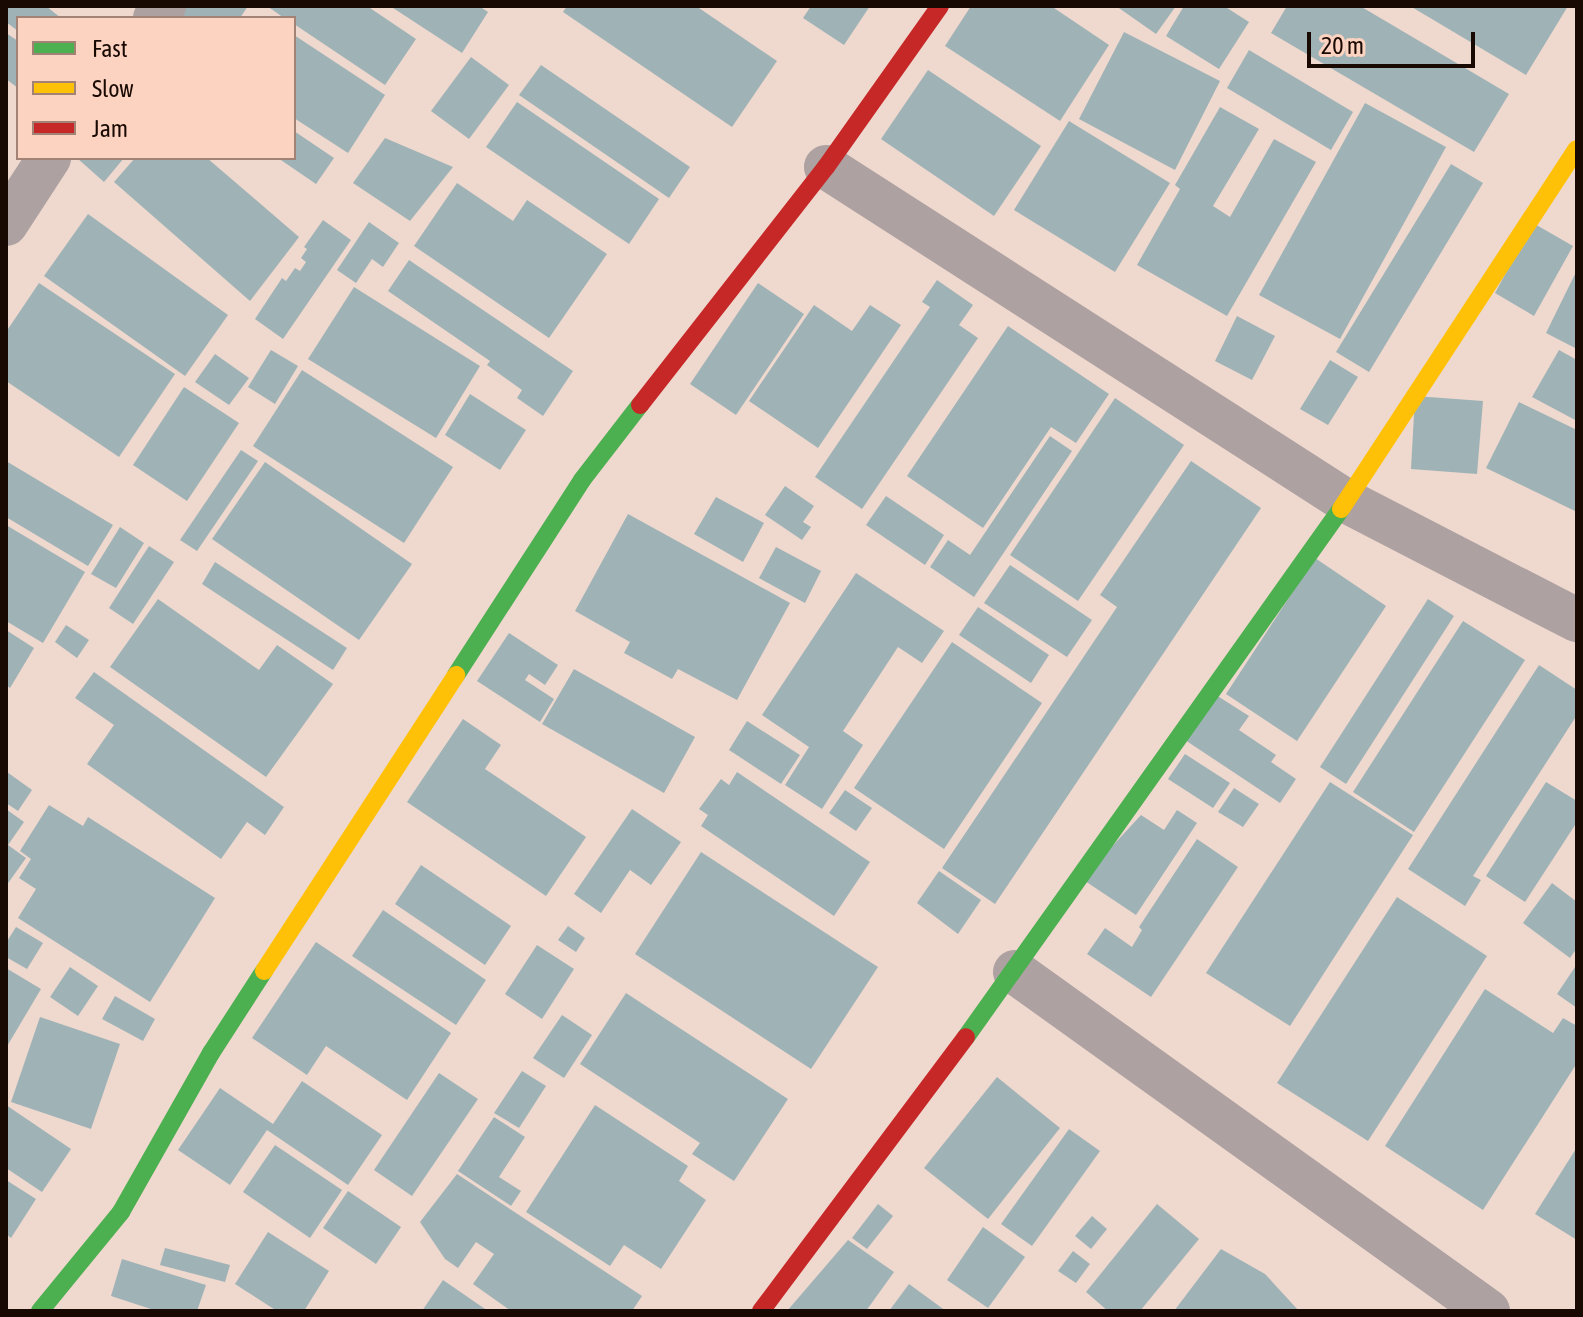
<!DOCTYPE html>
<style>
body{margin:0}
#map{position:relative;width:1583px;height:1317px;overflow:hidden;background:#efd8ce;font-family:"Asap Condensed",sans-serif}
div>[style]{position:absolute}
.building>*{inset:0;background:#9fb3b7}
.street>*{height:44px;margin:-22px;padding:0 22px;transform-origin:22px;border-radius:22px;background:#ada1a1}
.fast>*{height:18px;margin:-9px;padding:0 9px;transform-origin:9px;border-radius:9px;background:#4caf50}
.slow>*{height:18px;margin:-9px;padding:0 9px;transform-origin:9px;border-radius:9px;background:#ffc107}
.jam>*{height:18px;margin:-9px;padding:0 9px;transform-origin:9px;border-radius:9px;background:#c62828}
span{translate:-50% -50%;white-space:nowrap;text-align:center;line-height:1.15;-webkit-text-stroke:6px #fcd3c1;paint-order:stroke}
.frame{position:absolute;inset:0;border:8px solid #190903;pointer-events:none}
.legend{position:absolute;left:16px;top:16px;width:280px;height:144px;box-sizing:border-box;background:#fcd3c1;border:2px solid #a18275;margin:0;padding:10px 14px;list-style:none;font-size:24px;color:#190903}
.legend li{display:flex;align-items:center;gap:16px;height:40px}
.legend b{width:40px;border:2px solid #a18275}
.scale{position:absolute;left:1307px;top:32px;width:168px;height:36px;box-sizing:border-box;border:4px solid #190903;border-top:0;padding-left:10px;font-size:24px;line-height:28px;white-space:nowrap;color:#190903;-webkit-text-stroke:6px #fcd3c1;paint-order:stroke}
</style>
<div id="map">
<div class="building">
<i style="clip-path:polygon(6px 6px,46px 6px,61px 18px,18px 18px,18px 31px,6px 22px)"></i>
<i style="clip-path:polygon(179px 6px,248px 6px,240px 18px,171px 18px)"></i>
<i style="clip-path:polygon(267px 6px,367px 6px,416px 39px,385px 85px,294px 24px,294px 18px,284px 18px)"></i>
<i style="clip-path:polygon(390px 6px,479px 6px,488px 12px,462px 53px)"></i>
<i style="clip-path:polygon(567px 6px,696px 6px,777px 61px,732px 127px,563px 12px)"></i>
<i style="clip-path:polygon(811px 6px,870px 6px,844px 45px,803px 18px)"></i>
<i style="clip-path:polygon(971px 6px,1051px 6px,1109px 45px,1060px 121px,945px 46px)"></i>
<i style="clip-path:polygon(1116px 6px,1176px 6px,1156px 34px)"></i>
<i style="clip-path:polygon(1184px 6px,1224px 6px,1249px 22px,1219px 69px,1166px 36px)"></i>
<i style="clip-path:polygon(1287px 6px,1360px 6px,1509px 94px,1474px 152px,1271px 33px)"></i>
<i style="clip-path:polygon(1410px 6px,1568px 6px,1526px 75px)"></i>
<i style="clip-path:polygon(1124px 32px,1220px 81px,1175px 170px,1079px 119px)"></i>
<i style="clip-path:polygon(6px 33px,18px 41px,18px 88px,6px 79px)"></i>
<i style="clip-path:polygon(294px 35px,385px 95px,348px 153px,294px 118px)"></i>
<i style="clip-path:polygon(1249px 50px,1353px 112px,1331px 150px,1227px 88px)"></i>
<i style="clip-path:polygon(471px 57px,509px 85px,469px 139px,431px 111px)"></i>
<i style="clip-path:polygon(541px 65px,690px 167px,669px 198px,519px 95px)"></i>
<i style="clip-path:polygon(928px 70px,1041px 146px,994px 216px,881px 139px)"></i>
<i style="clip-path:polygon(517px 102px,659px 199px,629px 244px,486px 147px)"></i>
<i style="clip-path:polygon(1365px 103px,1446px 147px,1340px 339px,1259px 295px)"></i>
<i style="clip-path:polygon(1220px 107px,1259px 129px,1213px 206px,1230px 217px,1274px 139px,1316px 162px,1227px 316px,1137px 265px,1180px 189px,1175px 185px)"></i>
<i style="clip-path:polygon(1069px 121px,1170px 183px,1115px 272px,1014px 210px)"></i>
<i style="clip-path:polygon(294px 131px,334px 158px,316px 184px,278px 158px,294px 158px)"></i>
<i style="clip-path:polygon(385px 138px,453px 167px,410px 221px,353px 183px)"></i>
<i style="clip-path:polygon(77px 158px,124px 158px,104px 182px)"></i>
<i style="clip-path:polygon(135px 158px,207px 158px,299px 237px,250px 301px,114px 182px)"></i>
<i style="clip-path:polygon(1451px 164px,1483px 183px,1369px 372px,1336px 352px)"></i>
<i style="clip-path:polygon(457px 183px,513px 221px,527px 200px,607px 254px,549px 338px,414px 246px)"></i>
<i style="clip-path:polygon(88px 214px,228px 315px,185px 376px,44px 276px)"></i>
<i style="clip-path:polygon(323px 220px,351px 240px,283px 339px,255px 319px,282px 278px,286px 281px,295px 268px,300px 271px,306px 262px,301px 258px,307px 249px,304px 247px)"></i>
<i style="clip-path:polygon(369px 222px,399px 243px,383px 267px,372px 259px,356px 283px,337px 270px)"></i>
<i style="clip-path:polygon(1533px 223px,1573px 246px,1534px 316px,1495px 293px)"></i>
<i style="clip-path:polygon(409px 260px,573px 371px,543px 416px,517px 398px,522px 390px,487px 365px,490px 361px,388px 291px)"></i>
<i style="clip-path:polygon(1577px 270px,1577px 349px,1546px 333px)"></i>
<i style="clip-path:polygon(937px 280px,973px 305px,959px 325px,978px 338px,862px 509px,815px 477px,930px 307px,922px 302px)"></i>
<i style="clip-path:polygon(39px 283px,175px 374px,119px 457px,6px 381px,6px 332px)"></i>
<i style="clip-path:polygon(758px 283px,804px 314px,736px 415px,690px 384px)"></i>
<i style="clip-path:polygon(354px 287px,480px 366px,436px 438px,308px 359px)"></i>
<i style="clip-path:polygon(814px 305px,852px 331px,870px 305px,901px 325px,818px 448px,749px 401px)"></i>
<i style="clip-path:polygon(1237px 316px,1275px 336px,1252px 380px,1215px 361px)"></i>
<i style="clip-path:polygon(1008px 326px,1109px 394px,1076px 443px,1051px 427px,983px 528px,907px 476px)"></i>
<i style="clip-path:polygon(271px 350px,298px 366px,275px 404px,248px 387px)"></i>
<i style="clip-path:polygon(1559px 350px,1577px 360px,1577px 421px,1532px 397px)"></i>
<i style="clip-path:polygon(215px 354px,249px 378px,229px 405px,195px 382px)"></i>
<i style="clip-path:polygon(1330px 360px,1358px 377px,1328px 425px,1300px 409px)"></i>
<i style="clip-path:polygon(302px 370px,453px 467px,404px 543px,253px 446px)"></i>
<i style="clip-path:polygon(184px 387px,239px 423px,187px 501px,133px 465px)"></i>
<i style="clip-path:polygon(470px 394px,526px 430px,500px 470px,445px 435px)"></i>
<i style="clip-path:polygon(1415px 396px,1483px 401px,1477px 474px,1411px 469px)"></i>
<i style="clip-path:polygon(1115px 398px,1184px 445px,1078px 601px,1010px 555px)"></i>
<i style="clip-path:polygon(1519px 402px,1577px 430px,1577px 512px,1486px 468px)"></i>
<i style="clip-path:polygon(1050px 436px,1072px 451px,974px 597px,930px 567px,948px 540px,970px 555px)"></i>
<i style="clip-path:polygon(241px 450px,258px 461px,197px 551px,180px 540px)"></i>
<i style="clip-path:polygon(6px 461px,113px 525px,88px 566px,6px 517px)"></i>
<i style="clip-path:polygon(1191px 461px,1261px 508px,995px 904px,942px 868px,1117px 607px,1100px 595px)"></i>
<i style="clip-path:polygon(265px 462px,412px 564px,359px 640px,212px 539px)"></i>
<i style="clip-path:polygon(785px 486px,814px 506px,803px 522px,811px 527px,802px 540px,765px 515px)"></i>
<i style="clip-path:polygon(886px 496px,944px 535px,925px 565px,866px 525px)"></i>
<i style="clip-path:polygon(716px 497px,764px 523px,743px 562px,694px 534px)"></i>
<i style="clip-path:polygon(628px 514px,790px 603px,737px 700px,678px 669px,672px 679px,624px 653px,630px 642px,575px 611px)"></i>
<i style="clip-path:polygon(6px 525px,85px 572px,43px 643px,6px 621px)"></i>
<i style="clip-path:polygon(120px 527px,144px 543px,116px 588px,91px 574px)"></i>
<i style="clip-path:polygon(149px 546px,174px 562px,133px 624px,109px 608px)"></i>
<i style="clip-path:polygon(776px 547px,821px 571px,805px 603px,759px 578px)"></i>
<i style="clip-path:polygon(1315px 558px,1386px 606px,1297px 741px,1226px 694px)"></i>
<i style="clip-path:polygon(215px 562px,347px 648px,333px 670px,202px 584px)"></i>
<i style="clip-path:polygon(1010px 565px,1092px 620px,1067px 657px,984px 603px)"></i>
<i style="clip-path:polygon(856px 573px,944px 631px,922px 663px,898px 647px,843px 731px,863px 745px,822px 809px,785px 785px,809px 747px,762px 715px)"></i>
<i style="clip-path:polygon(158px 599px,259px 670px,277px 645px,333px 684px,266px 777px,110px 667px)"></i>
<i style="clip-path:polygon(1428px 599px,1454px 616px,1346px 784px,1320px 767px)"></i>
<i style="clip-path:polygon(978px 607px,1049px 655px,1031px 683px,959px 635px)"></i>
<i style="clip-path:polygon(1463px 621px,1525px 660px,1414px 832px,1353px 792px)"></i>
<i style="clip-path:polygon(66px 625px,89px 640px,77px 658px,55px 642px)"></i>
<i style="clip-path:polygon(6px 630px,34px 648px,10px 688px,6px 685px)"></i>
<i style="clip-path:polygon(509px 633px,558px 665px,545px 685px,529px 674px,525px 680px,554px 699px,540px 722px,477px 681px)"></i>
<i style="clip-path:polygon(952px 642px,1042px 703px,944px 849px,854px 788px)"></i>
<i style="clip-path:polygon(1539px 665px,1577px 690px,1577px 715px,1473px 876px,1481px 880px,1465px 906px,1408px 869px)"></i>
<i style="clip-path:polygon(574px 669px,695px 737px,664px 793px,542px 724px)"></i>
<i style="clip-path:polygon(94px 672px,284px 807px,265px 835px,247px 822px,221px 859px,87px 764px,114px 725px,75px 698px)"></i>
<i style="clip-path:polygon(1216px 695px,1249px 716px,1239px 730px,1276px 755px,1271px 762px,1296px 779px,1280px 803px,1185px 740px)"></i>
<i style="clip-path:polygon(463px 719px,501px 745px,485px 769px,586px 837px,546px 896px,407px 802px)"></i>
<i style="clip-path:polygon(747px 721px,800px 755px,781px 784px,729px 750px)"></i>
<i style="clip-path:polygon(1185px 754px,1230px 783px,1213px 808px,1168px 779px)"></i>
<i style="clip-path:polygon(7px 772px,32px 790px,18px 811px,6px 803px)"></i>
<i style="clip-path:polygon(737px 772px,870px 862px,834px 916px,701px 826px,708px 815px,699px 809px,721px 779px,729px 785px)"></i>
<i style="clip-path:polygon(1330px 782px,1413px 835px,1290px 1026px,1206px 973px)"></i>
<i style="clip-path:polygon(1546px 782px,1577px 801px,1577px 822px,1525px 902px,1486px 876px)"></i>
<i style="clip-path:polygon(1234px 788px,1259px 804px,1243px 827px,1218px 812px)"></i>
<i style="clip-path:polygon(845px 790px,872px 808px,856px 831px,829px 813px)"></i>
<i style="clip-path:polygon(49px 805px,83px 826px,88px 817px,215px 898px,150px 1002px,18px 918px,36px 889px,19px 878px,31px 859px,20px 851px)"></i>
<i style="clip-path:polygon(6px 809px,24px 822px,8px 845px,26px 858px,6px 886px)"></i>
<i style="clip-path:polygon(632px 809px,681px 842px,651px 885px,630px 870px,601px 913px,574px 894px)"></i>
<i style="clip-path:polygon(1177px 810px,1197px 823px,1136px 915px,1082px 879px,1141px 815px,1164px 830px)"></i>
<i style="clip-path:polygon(1197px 839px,1238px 867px,1151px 997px,1087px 954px,1105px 928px,1132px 947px,1142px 930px,1139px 927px)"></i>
<i style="clip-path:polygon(701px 852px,878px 967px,811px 1069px,635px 954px)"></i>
<i style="clip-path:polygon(421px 865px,511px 926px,485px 965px,395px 904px)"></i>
<i style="clip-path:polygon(939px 871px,981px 900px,958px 934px,917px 903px)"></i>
<i style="clip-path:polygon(1552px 883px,1577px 902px,1577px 948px,1570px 958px,1523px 923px)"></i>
<i style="clip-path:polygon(1397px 897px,1487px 956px,1368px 1141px,1277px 1083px)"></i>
<i style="clip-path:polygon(383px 910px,486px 980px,456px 1025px,352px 956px)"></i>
<i style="clip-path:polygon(568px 926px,585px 938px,576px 952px,558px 940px)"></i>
<i style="clip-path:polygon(16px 927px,43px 943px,27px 969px,6px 957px,6px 943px)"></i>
<i style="clip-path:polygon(316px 942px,451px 1033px,407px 1100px,326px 1046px,307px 1075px,252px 1038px)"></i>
<i style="clip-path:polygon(537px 945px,574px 969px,542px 1019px,505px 994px)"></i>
<i style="clip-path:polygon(1577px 964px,1577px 1008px,1557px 994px)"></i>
<i style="clip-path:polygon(70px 967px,98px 986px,78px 1016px,50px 997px)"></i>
<i style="clip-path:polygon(6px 968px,41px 989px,6px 1048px)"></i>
<i style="clip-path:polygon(1485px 989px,1553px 1033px,1563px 1018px,1577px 1026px,1577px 1063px,1483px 1210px,1385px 1146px)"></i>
<i style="clip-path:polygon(626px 993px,788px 1099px,734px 1181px,692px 1154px,700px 1143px,580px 1064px)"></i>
<i style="clip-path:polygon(115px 996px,155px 1019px,143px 1041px,102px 1019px)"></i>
<i style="clip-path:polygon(562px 1015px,592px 1035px,564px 1078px,533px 1058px)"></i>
<i style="clip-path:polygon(40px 1017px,120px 1044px,91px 1129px,11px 1102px)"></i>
<i style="clip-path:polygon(522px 1071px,546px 1086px,519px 1128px,494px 1113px)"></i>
<i style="clip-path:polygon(439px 1073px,478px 1099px,412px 1196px,374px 1170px)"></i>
<i style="clip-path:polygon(997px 1077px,1060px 1128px,988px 1219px,924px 1168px)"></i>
<i style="clip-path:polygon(302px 1081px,382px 1135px,348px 1185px,267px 1130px,230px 1185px,178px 1150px,220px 1088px,273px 1124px)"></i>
<i style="clip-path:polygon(6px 1105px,71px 1149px,42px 1192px,6px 1168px)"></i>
<i style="clip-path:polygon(595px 1105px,688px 1166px,679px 1181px,706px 1200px,661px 1269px,624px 1245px,610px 1266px,526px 1212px)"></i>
<i style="clip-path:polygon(494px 1117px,525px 1137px,499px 1177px,521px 1191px,511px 1206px,458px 1171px)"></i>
<i style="clip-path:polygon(1069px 1129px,1100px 1151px,1032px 1246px,1001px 1224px)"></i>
<i style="clip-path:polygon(275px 1145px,342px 1190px,310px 1238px,243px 1192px)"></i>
<i style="clip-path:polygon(1577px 1147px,1577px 1240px,1535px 1214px)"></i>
<i style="clip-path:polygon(457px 1174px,642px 1296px,632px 1311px,511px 1311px,473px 1284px,494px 1254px,476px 1242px,458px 1268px,445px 1259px,420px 1222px)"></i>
<i style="clip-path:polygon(6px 1180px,36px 1199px,11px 1238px,6px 1234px)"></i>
<i style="clip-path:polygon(348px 1191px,401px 1227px,376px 1264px,323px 1228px)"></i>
<i style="clip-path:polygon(878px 1204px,893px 1216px,867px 1249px,852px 1238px)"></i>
<i style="clip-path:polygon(1157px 1204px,1199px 1239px,1140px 1311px,1108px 1311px,1086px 1292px)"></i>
<i style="clip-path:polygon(1092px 1216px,1107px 1229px,1091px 1249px,1075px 1236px)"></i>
<i style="clip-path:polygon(983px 1227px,1025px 1257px,988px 1308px,947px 1280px)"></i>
<i style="clip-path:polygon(268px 1232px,329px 1271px,304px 1311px,277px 1311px,235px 1284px)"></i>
<i style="clip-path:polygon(848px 1240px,894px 1272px,866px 1311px,787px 1311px)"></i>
<i style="clip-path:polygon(165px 1248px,230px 1265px,225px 1282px,160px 1265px)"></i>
<i style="clip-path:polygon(1221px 1249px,1265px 1274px,1299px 1311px,1174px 1311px)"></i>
<i style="clip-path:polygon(1073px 1251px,1090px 1264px,1076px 1283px,1058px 1271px)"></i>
<i style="clip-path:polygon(122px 1259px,206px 1285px,197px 1311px,157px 1311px,111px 1296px)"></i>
<i style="clip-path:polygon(443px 1280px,488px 1311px,422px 1311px)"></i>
<i style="clip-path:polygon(909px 1284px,946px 1311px,889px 1311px)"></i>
</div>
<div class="street">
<i style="left:155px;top:18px;width:15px;rotate:-53deg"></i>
<i style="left:826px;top:167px;width:618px;rotate:32.71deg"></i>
<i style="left:1346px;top:501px;width:260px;rotate:27.3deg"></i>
<i style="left:6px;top:224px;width:79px;rotate:-56.9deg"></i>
<i style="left:1015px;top:972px;width:582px;rotate:35.63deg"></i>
</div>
<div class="fast">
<i style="left:456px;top:675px;width:232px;rotate:-57.1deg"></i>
<i style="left:582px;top:480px;width:95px;rotate:-52.3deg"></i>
<i style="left:966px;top:1037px;width:648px;rotate:-54.62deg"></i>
<i style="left:40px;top:1311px;width:128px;rotate:-50.7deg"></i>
<i style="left:121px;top:1212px;width:183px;rotate:-60.5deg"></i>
<i style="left:211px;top:1053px;width:98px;rotate:-57.1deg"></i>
</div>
<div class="slow">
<i style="left:1341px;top:509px;width:430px;rotate:-56.8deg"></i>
<i style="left:264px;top:971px;width:353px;rotate:-57deg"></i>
</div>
<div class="jam">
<i style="left:640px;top:405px;width:302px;rotate:-52deg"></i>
<i style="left:826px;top:167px;width:197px;rotate:-54.7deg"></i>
<i style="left:761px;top:1311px;width:342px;rotate:-53.2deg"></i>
</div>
<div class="frame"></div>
<ul class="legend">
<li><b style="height:10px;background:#4caf50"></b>Fast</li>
<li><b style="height:10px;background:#ffc107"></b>Slow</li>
<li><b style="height:10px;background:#c62828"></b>Jam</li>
</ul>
<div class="scale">20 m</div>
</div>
